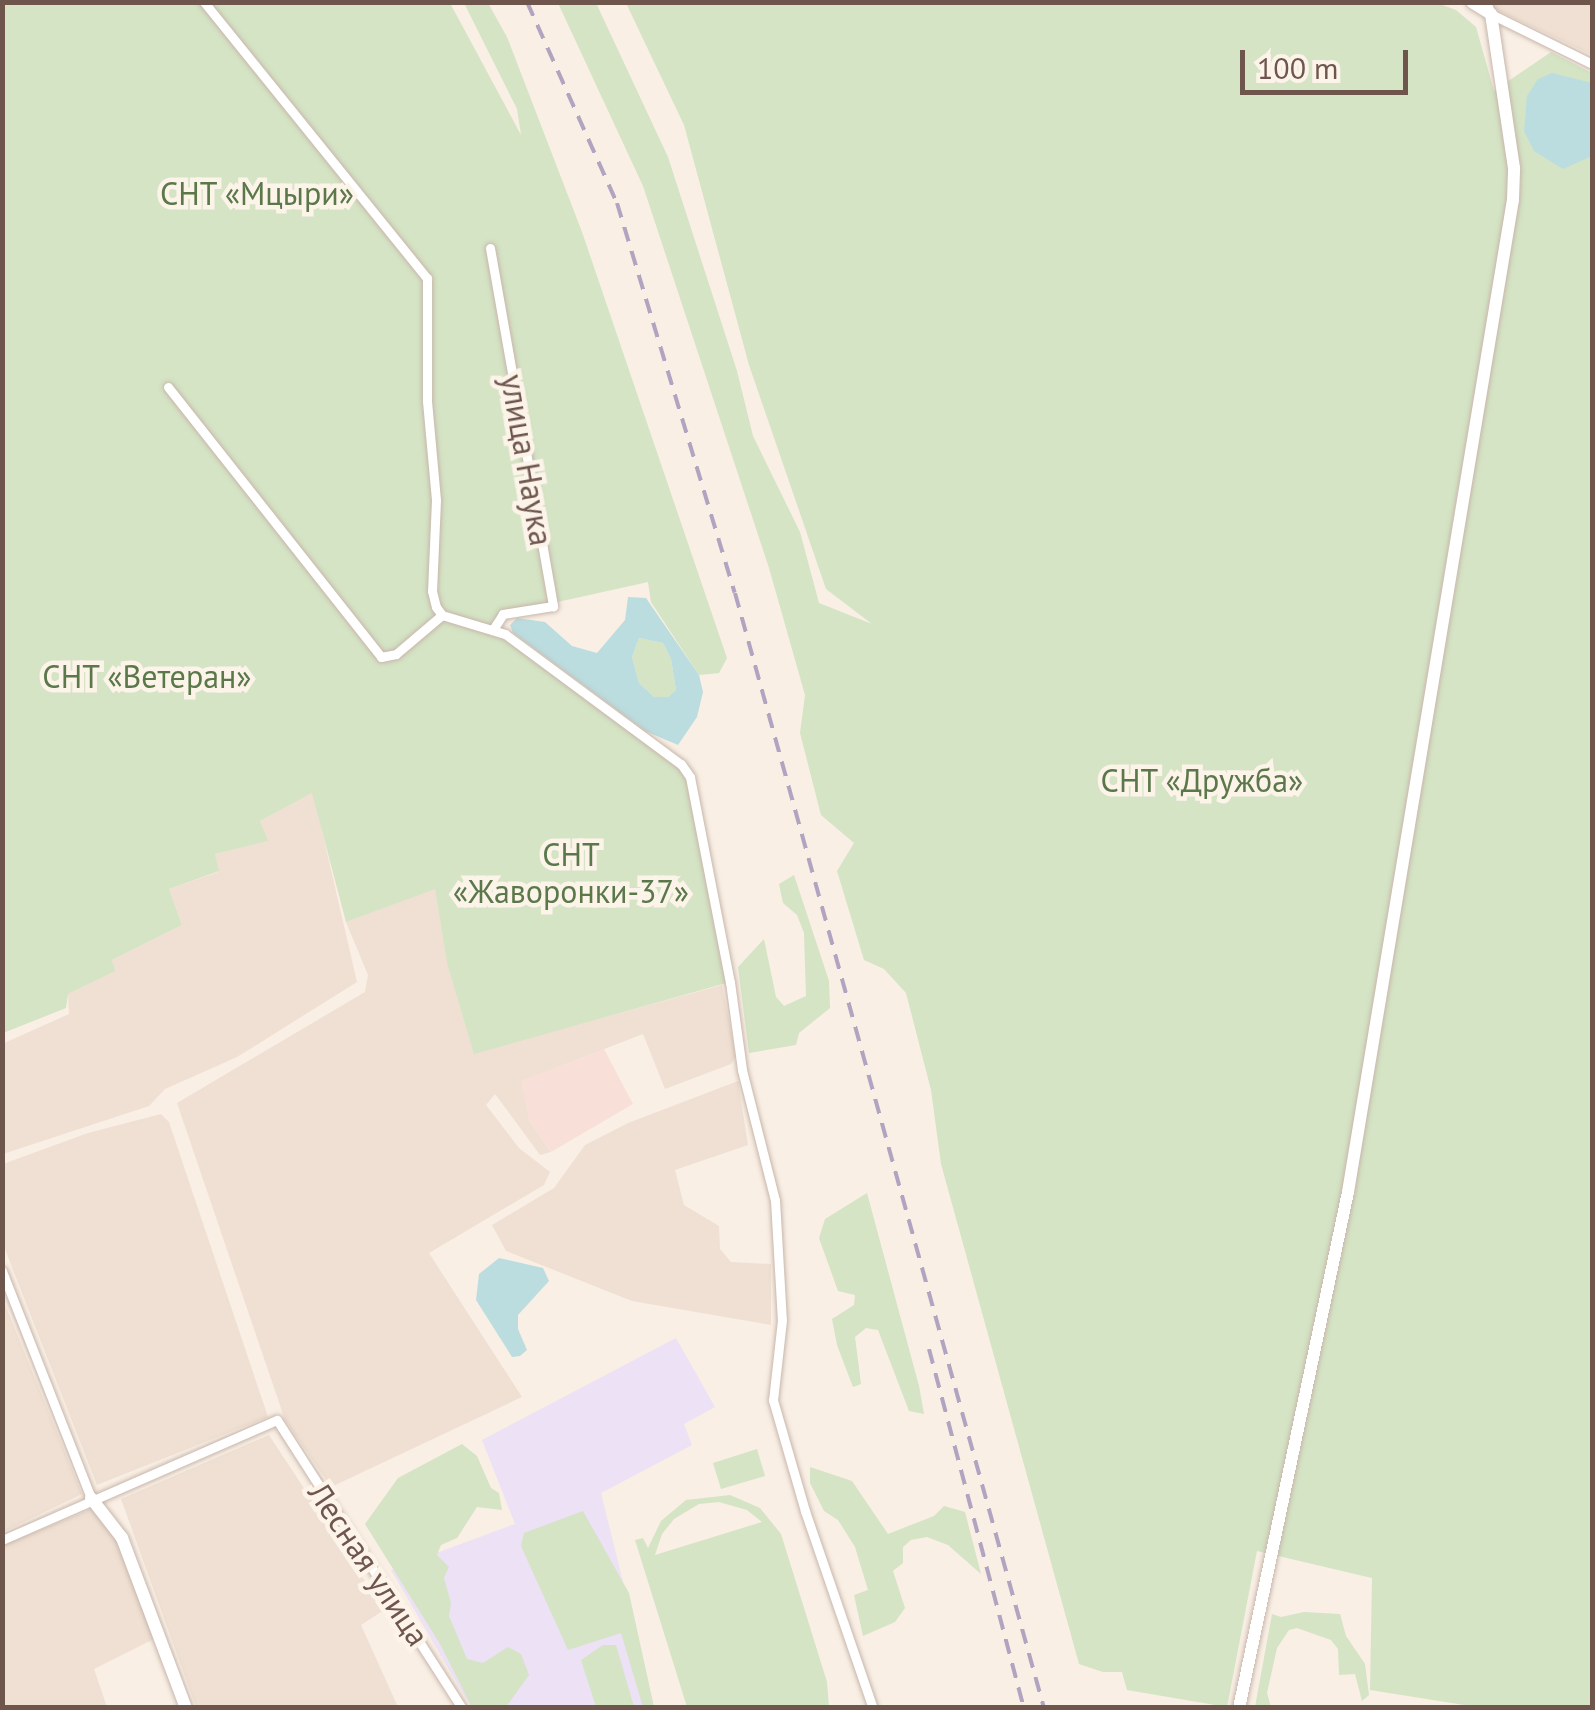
<!DOCTYPE html>
<meta charset="utf-8">
<style>
body{margin:0}
#map{position:relative;width:1595px;height:1710px;overflow:hidden;background:#f9efe4;font-family:"PT Sans",sans-serif}
div>[style]{position:absolute}
.residential>*{inset:0;background:#efe0d3}
.commercial>*{inset:0;background:#f8e0d9}
.education>*{inset:0;background:#ece1f5}
.green>*{inset:0;background:#d4e4c4}
.water>*{inset:0;background:#bbdddf}
.roads{filter:drop-shadow(0 0 2px #c8b6ac) drop-shadow(0 0 2px #c8b6ac)}
.street>*{height:9px;margin:-4.5px;padding:0 4.5px;transform-origin:4.5px;border-radius:4.5px;background:#fff}
.secondary>*{height:12px;margin:-6px;padding:0 6px;transform-origin:6px;border-radius:6px;background:#fff}
.rail>*{height:4px;margin-top:-2px;transform-origin:0;background:repeating-linear-gradient(90deg,#b1a4c0 0 15px,transparent 0 25px)}
span{translate:-50% -50%;white-space:nowrap;text-align:center;line-height:1.15;-webkit-text-stroke:9px #fcf3e9;paint-order:stroke}
.park-label{font-size:32px;color:#5b784a}
.street-label{font-size:32px;color:#6e564d}
.frame{position:absolute;inset:0;border:5px solid #6e564d;pointer-events:none}
.scale{position:absolute;left:1240px;top:50px;width:168px;height:45px;box-sizing:border-box;border:5px solid #6e564d;border-top:0;padding-left:12px;font-size:30px;line-height:35px;white-space:nowrap;color:#6e564d;-webkit-text-stroke:8px #fcf3e9;paint-order:stroke}
</style>
<div id="map">
<div class="residential">
<i style="clip-path:polygon(1487px 3px,1592px 3px,1592px 55px,1495px 9px)"></i>
<i style="clip-path:polygon(313px 792px,357px 982px,237px 1057px,165px 1089px,149px 1106px,3px 1154px,2px 1044px,69px 1014px,68px 994px,114px 971px,112px 960px,182px 925px,169px 889px,218px 872px,215px 854px,267px 841px,260px 821px)"></i>
<i style="clip-path:polygon(435px 888px,447px 962px,474px 1053px,722px 985px,736px 1057px,731px 1064px,665px 1089px,643px 1034px,522px 1081px,529px 1120px,551px 1152px,540px 1155px,495px 1094px,486px 1105px,519px 1148px,550px 1172px,544px 1185px,429px 1253px,522px 1397px,331px 1487px,285px 1420px,177px 1103px,365px 992px,368px 975px,346px 922px)"></i>
<i style="clip-path:polygon(738px 1081px,748px 1145px,675px 1170px,684px 1205px,719px 1226px,720px 1249px,731px 1262px,771px 1264px,771px 1325px,632px 1301px,506px 1251px,492px 1225px,554px 1188px,585px 1145px,628px 1123px)"></i>
<i style="clip-path:polygon(161px 1114px,169px 1122px,268px 1417px,97px 1485px,3px 1244px,3px 1164px,88px 1133px)"></i>
<i style="clip-path:polygon(2px 1297px,82px 1494px,3px 1532px,2px 1532px)"></i>
<i style="clip-path:polygon(269px 1435px,384px 1610px,361px 1625px,398px 1707px,196px 1707px,121px 1499px)"></i>
<i style="clip-path:polygon(92px 1509px,113px 1531px,156px 1638px,94px 1669px,107px 1707px,3px 1708px,3px 1545px)"></i>
</div>
<div class="commercial">
<i style="clip-path:polygon(604px 1049px,633px 1104px,551px 1152px,529px 1120px,521px 1081px)"></i>
</div>
<div class="education">
<i style="clip-path:polygon(676px 1338px,715px 1407px,684px 1424px,692px 1445px,601px 1493px,654px 1707px,471px 1707px,391px 1570px,515px 1524px,482px 1440px)"></i>
</div>
<div class="green">
<i style="clip-path:polygon(3px 3px,450px 3px,521px 135px,517px 109px,464px 3px,488px 3px,507px 37px,582px 232px,727px 658px,719px 673px,699px 675px,651px 602px,648px 582px,503px 614px,495px 627px,687px 770px,730px 982px,474px 1054px,447px 963px,435px 889px,346px 922px,312px 793px,260px 821px,268px 841px,215px 854px,219px 871px,169px 889px,182px 925px,112px 960px,115px 971px,68px 994px,66px 1008px,3px 1033px)"></i>
<i style="clip-path:polygon(558px 3px,596px 3px,668px 157px,737px 371px,753px 436px,800px 532px,819px 603px,872px 624px,826px 589px,749px 365px,684px 125px,626px 3px,1437px 3px,1456px 10px,1476px 27px,1494px 91px,1551px 52px,1592px 73px,1592px 1707px,1477px 1707px,1370px 1690px,1372px 1578px,1257px 1551px,1227px 1707px,1127px 1690px,1122px 1672px,1103px 1672px,1079px 1664px,941px 1164px,931px 1090px,906px 993px,884px 969px,864px 960px,837px 871px,854px 843px,821px 815px,800px 733px,805px 695px,769px 568px,643px 186px)"></i>
<i style="clip-path:polygon(639px 638px,663px 643px,671px 659px,676px 690px,668px 697px,654px 697px,639px 683px,632px 657px)"></i>
<i style="clip-path:polygon(794px 875px,829px 981px,830px 1008px,799px 1033px,796px 1045px,749px 1053px,738px 967px,764px 939px,776px 997px,784px 1006px,806px 996px,804px 933px,797px 915px,783px 903px,779px 884px)"></i>
<i style="clip-path:polygon(867px 1193px,919px 1386px,924px 1414px,909px 1411px,878px 1330px,866px 1328px,855px 1337px,861px 1384px,853px 1387px,837px 1345px,832px 1319px,854px 1305px,855px 1295px,838px 1291px,819px 1238px,825px 1219px)"></i>
<i style="clip-path:polygon(462px 1444px,477px 1456px,491px 1488px,499px 1493px,502px 1510px,477px 1507px,457px 1538px,441px 1545px,437px 1555px,449px 1567px,444px 1578px,451px 1603px,449px 1616px,467px 1659px,483px 1663px,508px 1647px,521px 1654px,529px 1675px,506px 1707px,472px 1707px,440px 1644px,365px 1524px,398px 1478px)"></i>
<i style="clip-path:polygon(757px 1449px,765px 1476px,721px 1489px,713px 1463px)"></i>
<i style="clip-path:polygon(810px 1467px,852px 1481px,888px 1534px,934px 1516px,944px 1506px,965px 1512px,981px 1574px,948px 1545px,927px 1537px,911px 1540px,903px 1547px,903px 1563px,893px 1571px,905px 1608px,895px 1622px,863px 1636px,854px 1595px,868px 1590px,855px 1547px,838px 1520px,824px 1511px,810px 1483px)"></i>
<i style="clip-path:polygon(evenodd,730px 1495px,760px 1508px,781px 1534px,827px 1682px,829px 1707px,687px 1707px,635px 1540px,643px 1538px,648px 1548px,661px 1521px,686px 1500px,730px 1495px,719px 1502px,747px 1510px,762px 1522px,655px 1555px,662px 1534px,674px 1519px,699px 1504px,719px 1502px)"></i>
<i style="clip-path:polygon(583px 1511px,629px 1593px,654px 1707px,643px 1707px,621px 1633px,568px 1650px,521px 1546px,524px 1533px)"></i>
<i style="clip-path:polygon(1304px 1612px,1340px 1614px,1346px 1636px,1365px 1664px,1369px 1695px,1362px 1701px,1355px 1674px,1339px 1675px,1338px 1649px,1331px 1640px,1297px 1628px,1289px 1630px,1277px 1648px,1267px 1693px,1271px 1707px,1255px 1707px,1272px 1614px,1281px 1617px)"></i>
<i style="clip-path:polygon(603px 1645px,616px 1645px,634px 1707px,596px 1707px,581px 1660px)"></i>
</div>
<div class="water">
<i style="clip-path:polygon(1552px 73px,1592px 83px,1592px 156px,1563px 169px,1534px 151px,1524px 131px,1527px 96px,1538px 79px)"></i>
<i style="clip-path:polygon(evenodd,628px 597px,646px 598px,699px 675px,703px 692px,697px 717px,678px 745px,645px 731px,513px 633px,510px 625px,517px 618px,545px 622px,572px 646px,597px 653px,625px 620px,628px 597px,639px 638px,663px 643px,671px 659px,676px 690px,668px 697px,654px 697px,639px 683px,632px 657px,639px 638px)"></i>
<i style="clip-path:polygon(499px 1258px,543px 1268px,549px 1281px,518px 1315px,518px 1329px,527px 1350px,520px 1356px,512px 1357px,476px 1300px,479px 1274px)"></i>
</div>
<div class="roads">
<div class="street">
<i style="left:204px;top:2px;width:355px;rotate:51.1deg"></i>
<i style="left:427px;top:278px;width:123px;rotate:90deg"></i>
<i style="left:427px;top:401px;width:99px;rotate:84.8deg"></i>
<i style="left:436px;top:500px;width:91px;rotate:92.5deg"></i>
<i style="left:432px;top:591px;width:16px;rotate:76deg"></i>
<i style="left:436px;top:607px;width:10px;rotate:53deg"></i>
<i style="left:442px;top:615px;width:66px;rotate:16.8deg"></i>
<i style="left:505px;top:634px;width:219px;rotate:36.5deg"></i>
<i style="left:681px;top:764px;width:16px;rotate:55deg"></i>
<i style="left:690px;top:777px;width:209px;rotate:79deg"></i>
<i style="left:730px;top:982px;width:89px;rotate:82.2deg"></i>
<i style="left:742px;top:1070px;width:134px;rotate:75.8deg"></i>
<i style="left:775px;top:1200px;width:120px;rotate:86.7deg"></i>
<i style="left:782px;top:1320px;width:81px;rotate:96.4deg"></i>
<i style="left:773px;top:1400px;width:116px;rotate:73.9deg"></i>
<i style="left:805px;top:1511px;width:208px;rotate:71deg"></i>
<i style="left:1486px;top:2px;width:13px;rotate:67deg"></i>
<i style="left:1491px;top:14px;width:113px;rotate:26.3deg"></i>
<i style="left:490px;top:248px;width:364px;rotate:80deg"></i>
<i style="left:553px;top:606px;width:51px;rotate:170.9deg"></i>
<i style="left:503px;top:614px;width:17px;rotate:123deg"></i>
<i style="left:168px;top:387px;width:344px;rotate:51.7deg"></i>
<i style="left:381px;top:657px;width:15px;rotate:-11deg"></i>
<i style="left:396px;top:654px;width:60px;rotate:-40.3deg"></i>
<i style="left:2px;top:1271px;width:244px;rotate:68.6deg"></i>
<i style="left:2px;top:1540px;width:300px;rotate:-23.6deg"></i>
<i style="left:277px;top:1420px;width:342px;rotate:57.3deg"></i>
</div>
<div class="secondary">
<i style="left:91px;top:1498px;width:51px;rotate:52.2deg"></i>
<i style="left:122px;top:1538px;width:182px;rotate:69.4deg"></i>
<i style="left:1239px;top:1708px;width:527px;rotate:-78.07deg"></i>
<i style="left:1348px;top:1192px;width:1006px;rotate:-80.56deg"></i>
<i style="left:1513px;top:200px;width:32px;rotate:-88deg"></i>
<i style="left:1514px;top:168px;width:156px;rotate:-98.5deg"></i>
<i style="left:1491px;top:14px;width:22px;rotate:-148deg"></i>
</div>
</div>
<div class="rail">
<i style="left:527px;top:2px;width:220px;rotate:65.9deg"></i>
<i style="left:617px;top:203px;width:407px;rotate:73.2deg"></i>
<i style="left:735px;top:593px;width:1157px;rotate:74.51deg"></i>
<i style="left:929px;top:1349px;width:371px;rotate:75.2deg"></i>
</div>
<div class="park-label">
<span style="left:257px;top:193px">СНТ «Мцыри»</span>
<span style="left:147px;top:676px">СНТ «Ветеран»</span>
<span style="left:1202px;top:780px">СНТ «Дружба»</span>
<span style="left:571px;top:873px">СНТ<br>«Жаворонки-37»</span>
</div>
<div class="street-label">
<span style="left:527px;top:460px;rotate:80deg">улица Наука</span>
<span style="left:369px;top:1564px;rotate:56deg">Лесная улица</span>
</div>
<div class="frame"></div>
<div class="scale">100 m</div>
</div>
